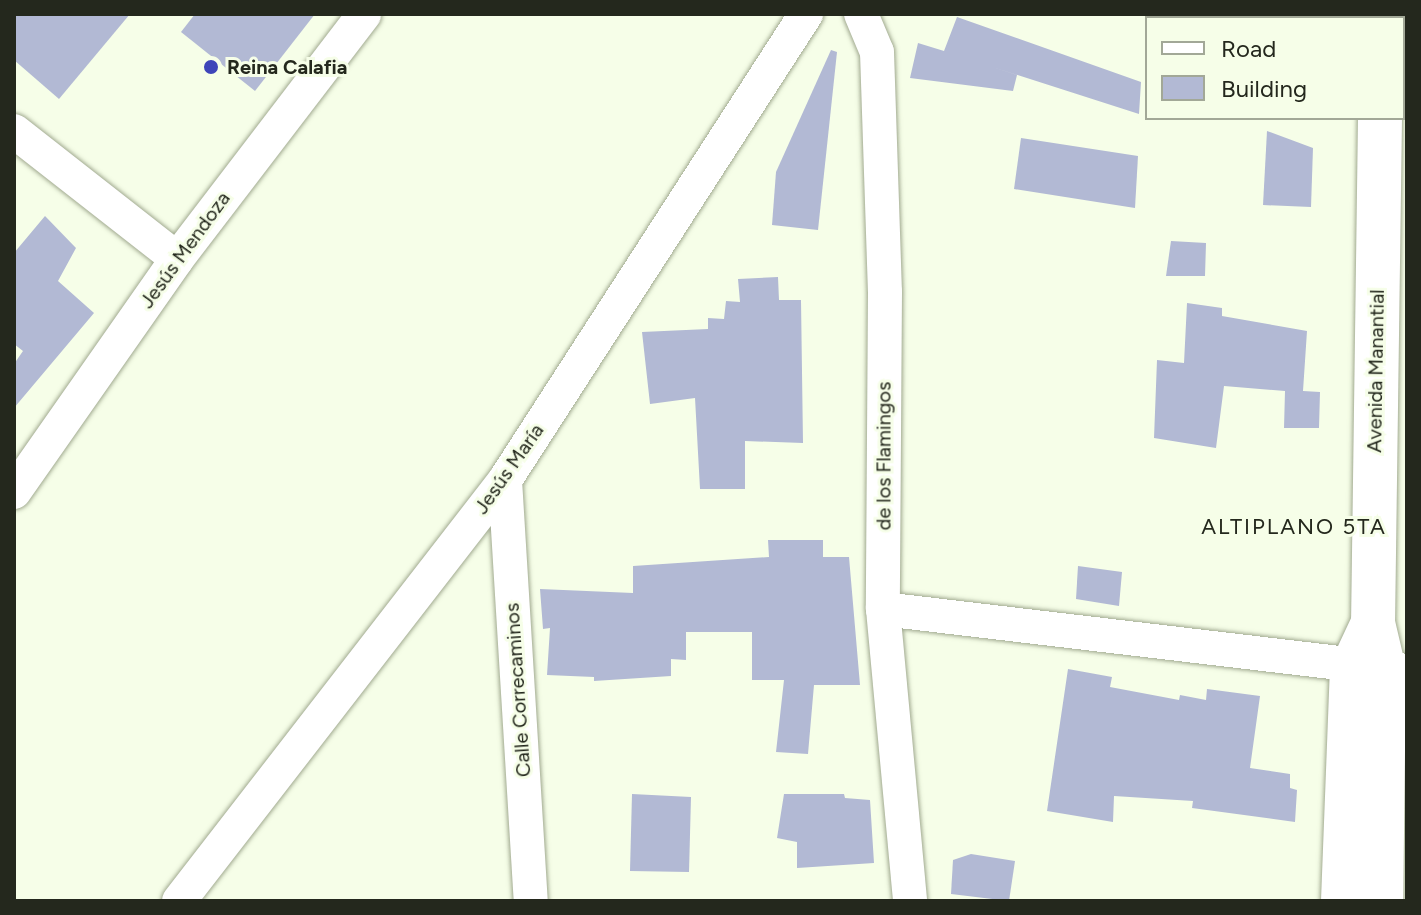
<!DOCTYPE html>
<meta charset="utf-8">
<style>
body{margin:0}
#map{position:relative;width:1421px;height:915px;overflow:hidden;background:#f6fee8;font-family:Figtree,sans-serif}
div>[style]{position:absolute}
.building>*{inset:0;background:#b2b9d4}
.roads{filter:drop-shadow(0 0 2px #a1aa90) drop-shadow(0 0 2px #a1aa90)}
.street>*{height:34px;margin:-17px;padding:0 17px;transform-origin:17px;border-radius:17px;background:#fff}
.secondary>*{height:44px;margin:-22px;padding:0 22px;transform-origin:22px;border-radius:22px;background:#fff}
.dots>*{width:22px;height:22px;translate:-50% -50%;box-sizing:border-box;border:4px solid #f6fee8;border-radius:50%}
span{translate:-50% -50%;white-space:nowrap;text-align:center;line-height:1.15;-webkit-text-stroke:6px #f6fee8;paint-order:stroke}
.poi-label{font-size:20px;color:#24281d;font-weight:700}
.left{translate:0 -50%;text-align:left}
.street-label{font-size:20px;color:#24281d}
.neighbourhood-label{font-size:22px;color:#24281d;letter-spacing:2px}
.frame{position:absolute;inset:0;border:16px solid #24281d;pointer-events:none}
.legend{position:absolute;left:1145px;top:16px;width:260px;height:104px;box-sizing:border-box;background:#f6fee8;border:2px solid #a2a897;margin:0;padding:10px 14px;list-style:none;font-size:24px;color:#24281d}
.legend li{display:flex;align-items:center;gap:16px;height:40px}
.legend b{width:40px;border:2px solid #a2a897}
</style>
<div id="map">
<div class="building">
<i style="clip-path:polygon(14px 14px,130px 14px,59px 99px,14px 60px)"></i>
<i style="clip-path:polygon(195px 14px,315px 14px,255px 91px,181px 32px)"></i>
<i style="clip-path:polygon(957px 17px,1141px 82px,1139px 114px,983px 64px,1017px 75px,1013px 91px,910px 78px,918px 43px,944px 51px)"></i>
<i style="clip-path:polygon(831px 50px,837px 52px,818px 230px,772px 225px,776px 172px)"></i>
<i style="clip-path:polygon(1267px 131px,1313px 148px,1311px 207px,1263px 205px)"></i>
<i style="clip-path:polygon(1021px 138px,1138px 156px,1135px 208px,1014px 189px)"></i>
<i style="clip-path:polygon(45px 216px,76px 248px,58px 281px,94px 313px,14px 408px,14px 364px,23px 351px,14px 344px,14px 253px)"></i>
<i style="clip-path:polygon(1171px 241px,1206px 243px,1205px 276px,1166px 276px)"></i>
<i style="clip-path:polygon(778px 277px,779px 300px,801px 300px,803px 443px,745px 441px,745px 489px,700px 489px,695px 398px,650px 404px,642px 332px,708px 329px,708px 318px,724px 319px,726px 301px,740px 302px,738px 279px)"></i>
<i style="clip-path:polygon(1187px 303px,1222px 308px,1222px 316px,1307px 331px,1303px 391px,1320px 392px,1319px 428px,1284px 428px,1285px 391px,1224px 386px,1216px 448px,1154px 438px,1157px 360px,1184px 363px)"></i>
<i style="clip-path:polygon(768px 540px,823px 540px,823px 557px,849px 557px,860px 685px,814px 685px,808px 754px,776px 752px,784px 680px,752px 680px,752px 632px,686px 632px,686px 660px,671px 659px,671px 676px,594px 681px,594px 677px,547px 675px,550px 628px,543px 629px,540px 589px,633px 593px,633px 566px,769px 557px)"></i>
<i style="clip-path:polygon(1078px 566px,1122px 572px,1119px 606px,1076px 599px)"></i>
<i style="clip-path:polygon(1068px 669px,1112px 677px,1110px 687px,1179px 700px,1180px 695px,1206px 700px,1207px 689px,1260px 696px,1250px 768px,1290px 774px,1290px 788px,1297px 790px,1295px 822px,1192px 808px,1193px 801px,1114px 796px,1113px 822px,1047px 811px)"></i>
<i style="clip-path:polygon(632px 794px,691px 797px,689px 872px,630px 871px)"></i>
<i style="clip-path:polygon(784px 794px,844px 794px,845px 798px,870px 800px,874px 863px,797px 868px,797px 842px,777px 838px)"></i>
<i style="clip-path:polygon(971px 854px,1015px 861px,1009px 901px,951px 894px,953px 860px)"></i>
</div>
<div class="roads">
<div class="street">
<i style="left:861px;top:14px;width:41px;rotate:67.2deg"></i>
<i style="left:877px;top:52px;width:240px;rotate:88.1deg"></i>
<i style="left:885px;top:292px;width:317px;rotate:90.4deg"></i>
<i style="left:883px;top:609px;width:293px;rotate:84.7deg"></i>
<i style="left:14px;top:131px;width:207px;rotate:38.1deg"></i>
<i style="left:505px;top:480px;width:422px;rotate:86.5deg"></i>
<i style="left:14px;top:492px;width:284px;rotate:-55deg"></i>
<i style="left:177px;top:259px;width:308px;rotate:-52.6deg"></i>
<i style="left:883px;top:609px;width:528px;rotate:6.75deg"></i>
<i style="left:179px;top:901px;width:532px;rotate:-52.25deg"></i>
<i style="left:505px;top:480px;width:555px;rotate:-57.14deg"></i>
</div>
<div class="secondary">
<i style="left:1382px;top:18px;width:4px;rotate:-90deg"></i>
<i style="left:1380px;top:118px;width:505px;rotate:90.79deg"></i>
<i style="left:1373px;top:623px;width:48px;rotate:76.8deg"></i>
<i style="left:1384px;top:670px;width:231px;rotate:90.7deg"></i>
<i style="left:1343px;top:901px;width:233px;rotate:-87.8deg"></i>
<i style="left:1352px;top:668px;width:50px;rotate:-65deg"></i>
</div>
</div>
<div class="dots">
<i style="left:211px;top:67px;background:#3e45b9"></i>
</div>
<div class="poi-label">
<span class="left" style="left:227px;top:67px">Reina Calafia</span>
</div>
<div class="street-label">
<span style="left:185px;top:250px;rotate:-54deg">Jesús Mendoza</span>
<span style="left:1376px;top:371px;rotate:-89deg">Avenida Manantial</span>
<span style="left:884px;top:456px;rotate:-90deg">de los Flamingos</span>
<span style="left:509px;top:469px;rotate:-55deg">Jesús María</span>
<span style="left:518px;top:690px;rotate:-94deg">Calle Correcaminos</span>
</div>
<div class="neighbourhood-label">
<span style="left:1294px;top:527px">ALTIPLANO 5TA</span>
</div>
<div class="frame"></div>
<ul class="legend">
<li><b style="height:10px;background:#fff"></b>Road</li>
<li><b style="height:22px;background:#b2b9d4"></b>Building</li>
</ul>
</div>
